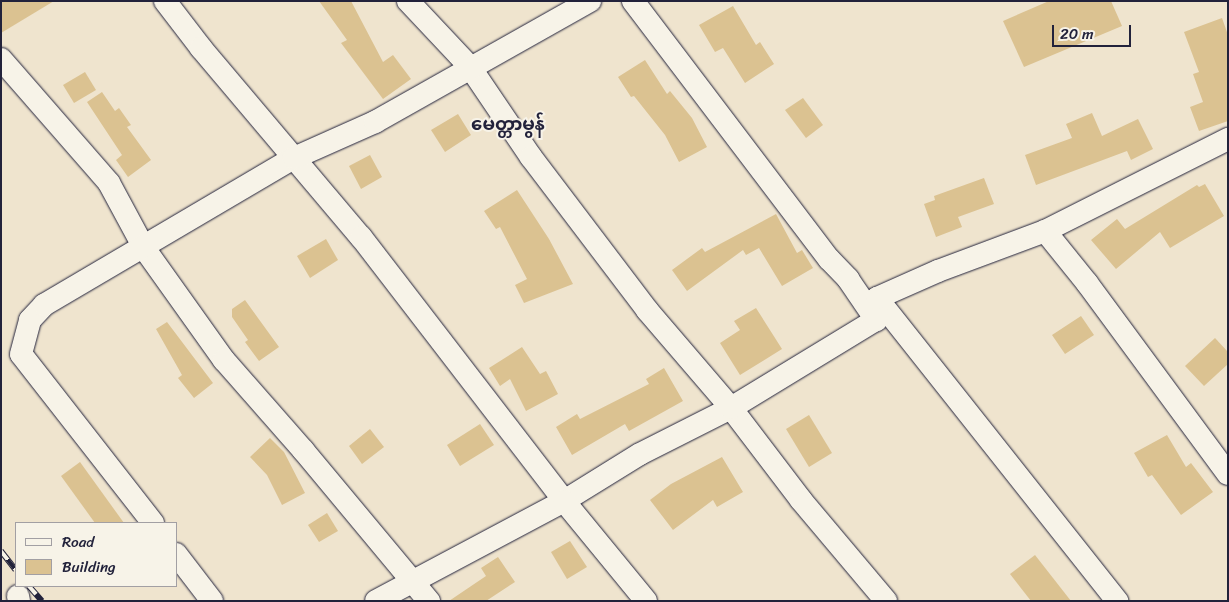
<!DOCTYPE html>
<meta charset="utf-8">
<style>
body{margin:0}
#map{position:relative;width:1229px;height:602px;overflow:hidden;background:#efe4ce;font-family:Sriracha,"Noto Sans Myanmar",sans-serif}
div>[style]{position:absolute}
.building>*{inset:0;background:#dbc291}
.roads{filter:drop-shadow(0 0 1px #22223b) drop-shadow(0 0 1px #22223b)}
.minor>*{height:22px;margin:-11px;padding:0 11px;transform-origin:11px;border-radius:11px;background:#f7f3e8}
.rail>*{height:5.5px;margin-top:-2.75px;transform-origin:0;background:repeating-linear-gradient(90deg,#f7f3e8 0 11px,#22223b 0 22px);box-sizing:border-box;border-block:1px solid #22223b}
span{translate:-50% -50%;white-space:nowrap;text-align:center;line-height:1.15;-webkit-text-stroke:4px #f7f3e8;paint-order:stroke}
.quarter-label{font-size:18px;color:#22223b;font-weight:700}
.frame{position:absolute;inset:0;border:2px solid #22223b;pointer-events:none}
.legend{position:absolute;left:15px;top:522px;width:162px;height:65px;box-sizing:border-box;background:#f7f3e8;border:1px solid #a29fa3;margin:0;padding:6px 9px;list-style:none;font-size:15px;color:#22223b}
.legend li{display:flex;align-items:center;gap:10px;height:25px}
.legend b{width:25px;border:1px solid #a29fa3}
.scale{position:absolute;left:1052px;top:25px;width:79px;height:22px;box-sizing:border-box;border:2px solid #22223b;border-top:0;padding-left:6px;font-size:15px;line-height:18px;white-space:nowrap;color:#22223b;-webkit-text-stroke:4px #f7f3e8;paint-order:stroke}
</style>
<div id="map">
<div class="building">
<i style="clip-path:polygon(1px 1px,54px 1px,1px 33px)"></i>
<i style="clip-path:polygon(319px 1px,351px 1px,383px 62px,393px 55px,411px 79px,383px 99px,341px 43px,347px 40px)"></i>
<i style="clip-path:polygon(1049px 1px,1111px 1px,1122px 26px,1024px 67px,1003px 21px)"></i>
<i style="clip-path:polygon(733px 6px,756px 45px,760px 42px,774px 64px,745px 83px,723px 48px,715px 52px,699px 25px)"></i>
<i style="clip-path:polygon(1222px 18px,1228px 35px,1228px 121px,1199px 131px,1190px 107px,1203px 102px,1193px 74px,1199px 72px,1184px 32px)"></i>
<i style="clip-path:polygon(645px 60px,667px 94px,670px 91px,692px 118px,707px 147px,679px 162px,665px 135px,634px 96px,631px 97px,618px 77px)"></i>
<i style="clip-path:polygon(85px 72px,96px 90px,74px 103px,63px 85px)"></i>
<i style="clip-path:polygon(102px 92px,115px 111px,119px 108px,131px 125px,127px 127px,151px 160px,128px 177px,116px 160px,122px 155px,87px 102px)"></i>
<i style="clip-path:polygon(803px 98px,823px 125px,806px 138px,785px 110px)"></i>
<i style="clip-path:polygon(1092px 113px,1102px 136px,1138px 119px,1153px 149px,1131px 160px,1127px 151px,1036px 185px,1025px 155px,1072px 138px,1066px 124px)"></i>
<i style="clip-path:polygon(458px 114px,471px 135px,445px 152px,431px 130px)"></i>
<i style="clip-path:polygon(370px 155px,382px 177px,361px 189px,349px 166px)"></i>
<i style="clip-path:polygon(984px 178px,994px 204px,958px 217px,962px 227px,936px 237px,924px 204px,935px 200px,934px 196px)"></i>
<i style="clip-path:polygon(1205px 184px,1224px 216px,1170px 248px,1160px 232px,1116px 269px,1091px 240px,1117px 219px,1125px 229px,1197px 185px,1199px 187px)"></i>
<i style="clip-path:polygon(517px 190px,549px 239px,573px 284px,524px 303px,515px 285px,527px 279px,500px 227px,496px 229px,484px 211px)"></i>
<i style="clip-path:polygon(776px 214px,797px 253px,802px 250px,813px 268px,782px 286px,759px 248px,746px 255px,743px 250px,687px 291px,672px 270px,702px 248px,705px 252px)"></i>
<i style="clip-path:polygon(326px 239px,338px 260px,310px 278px,297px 256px)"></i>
<i style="clip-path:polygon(245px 300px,279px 347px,259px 361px,245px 342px,248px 340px,232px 317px,232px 309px)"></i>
<i style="clip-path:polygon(756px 308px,782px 349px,740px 375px,720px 343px,740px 330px,734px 321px)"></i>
<i style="clip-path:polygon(1081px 316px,1094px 335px,1065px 354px,1052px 335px)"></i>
<i style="clip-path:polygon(167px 322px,213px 383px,194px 398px,178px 378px,182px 375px,156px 329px)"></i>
<i style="clip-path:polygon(1215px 338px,1228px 352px,1228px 364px,1204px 386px,1185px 366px)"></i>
<i style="clip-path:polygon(522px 347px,540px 374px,546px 371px,558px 394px,526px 411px,510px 379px,500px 386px,489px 368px)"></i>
<i style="clip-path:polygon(664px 368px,683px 401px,629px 431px,625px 424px,572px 455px,556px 427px,577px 414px,580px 419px,649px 384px,646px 379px)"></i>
<i style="clip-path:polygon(809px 415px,832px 453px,809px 467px,786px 429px)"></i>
<i style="clip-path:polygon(480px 424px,494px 445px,460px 466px,447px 445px)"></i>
<i style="clip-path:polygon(370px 429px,384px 447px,362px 464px,349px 446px)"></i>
<i style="clip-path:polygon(1167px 435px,1186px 467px,1191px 463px,1213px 492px,1181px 515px,1152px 475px,1148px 477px,1134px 453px)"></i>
<i style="clip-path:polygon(270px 438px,284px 452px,305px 493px,282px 505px,267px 475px,250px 457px)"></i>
<i style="clip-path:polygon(722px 457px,743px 492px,717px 507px,713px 500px,673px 530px,650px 500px,671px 484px)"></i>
<i style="clip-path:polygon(80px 462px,124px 523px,95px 523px,61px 476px)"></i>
<i style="clip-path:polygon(327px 513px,338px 531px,319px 542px,308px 525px)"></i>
<i style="clip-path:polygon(570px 541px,587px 567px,567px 579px,551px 552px)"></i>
<i style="clip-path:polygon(1035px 555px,1071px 601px,1031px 601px,1010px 574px)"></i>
<i style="clip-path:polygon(498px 557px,515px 582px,486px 601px,449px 601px,486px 576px,481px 568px)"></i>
</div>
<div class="roads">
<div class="minor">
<i style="left:165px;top:1px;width:59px;rotate:52.5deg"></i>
<i style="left:201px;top:48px;width:248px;rotate:49.8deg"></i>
<i style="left:361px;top:237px;width:333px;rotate:52.4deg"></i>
<i style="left:564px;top:501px;width:89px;rotate:-31.7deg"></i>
<i style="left:640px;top:454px;width:102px;rotate:-26.8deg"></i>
<i style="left:731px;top:408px;width:116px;rotate:52.7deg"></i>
<i style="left:801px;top:500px;width:132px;rotate:49.9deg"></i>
<i style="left:408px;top:1px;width:91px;rotate:46.8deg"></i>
<i style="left:470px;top:67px;width:109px;rotate:55.9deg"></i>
<i style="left:531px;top:157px;width:192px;rotate:52.8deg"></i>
<i style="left:647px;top:310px;width:129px;rotate:49.4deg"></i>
<i style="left:731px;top:408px;width:170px;rotate:-31.3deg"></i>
<i style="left:633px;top:1px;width:324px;rotate:52.8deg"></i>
<i style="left:829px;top:259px;width:28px;rotate:46deg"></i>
<i style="left:848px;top:279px;width:50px;rotate:55.7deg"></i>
<i style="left:1px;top:59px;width:164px;rotate:48.9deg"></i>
<i style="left:109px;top:183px;width:74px;rotate:61.7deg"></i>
<i style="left:144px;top:248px;width:138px;rotate:54.5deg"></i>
<i style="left:224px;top:360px;width:120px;rotate:48.7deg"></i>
<i style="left:303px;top:450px;width:197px;rotate:50.2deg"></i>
<i style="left:1045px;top:231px;width:67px;rotate:51.1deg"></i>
<i style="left:1087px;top:283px;width:237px;rotate:53.6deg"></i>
<i style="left:877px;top:298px;width:387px;rotate:51.6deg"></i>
<i style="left:876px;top:320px;width:22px;rotate:-87deg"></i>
<i style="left:877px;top:298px;width:67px;rotate:-23.9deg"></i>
<i style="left:938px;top:271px;width:114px;rotate:-20.5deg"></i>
<i style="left:1045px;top:231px;width:205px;rotate:-26.7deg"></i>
<i style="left:153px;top:523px;width:214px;rotate:-128deg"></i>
<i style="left:21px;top:354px;width:35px;rotate:-75deg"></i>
<i style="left:30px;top:320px;width:21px;rotate:-47deg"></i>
<i style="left:44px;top:305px;width:290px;rotate:-30.5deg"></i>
<i style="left:294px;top:158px;width:89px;rotate:-24deg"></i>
<i style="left:375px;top:122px;width:247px;rotate:-29.4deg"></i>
<i style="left:176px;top:554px;width:59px;rotate:52.5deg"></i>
<i style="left:18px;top:596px;width:5px;rotate:79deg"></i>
<i style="left:376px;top:601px;width:213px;rotate:-28deg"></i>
<i style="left:564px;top:501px;width:129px;rotate:50.6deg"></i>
</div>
</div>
<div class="rail">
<i style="left:1px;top:551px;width:24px;rotate:52deg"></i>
<i style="left:29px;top:586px;width:20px;rotate:49deg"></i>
</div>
<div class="quarter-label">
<span style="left:508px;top:124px">မေတ္တာမွန်</span>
</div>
<div class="frame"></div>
<ul class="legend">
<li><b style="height:6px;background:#f7f3e8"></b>Road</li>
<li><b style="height:14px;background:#dbc291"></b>Building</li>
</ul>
<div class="scale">20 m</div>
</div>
